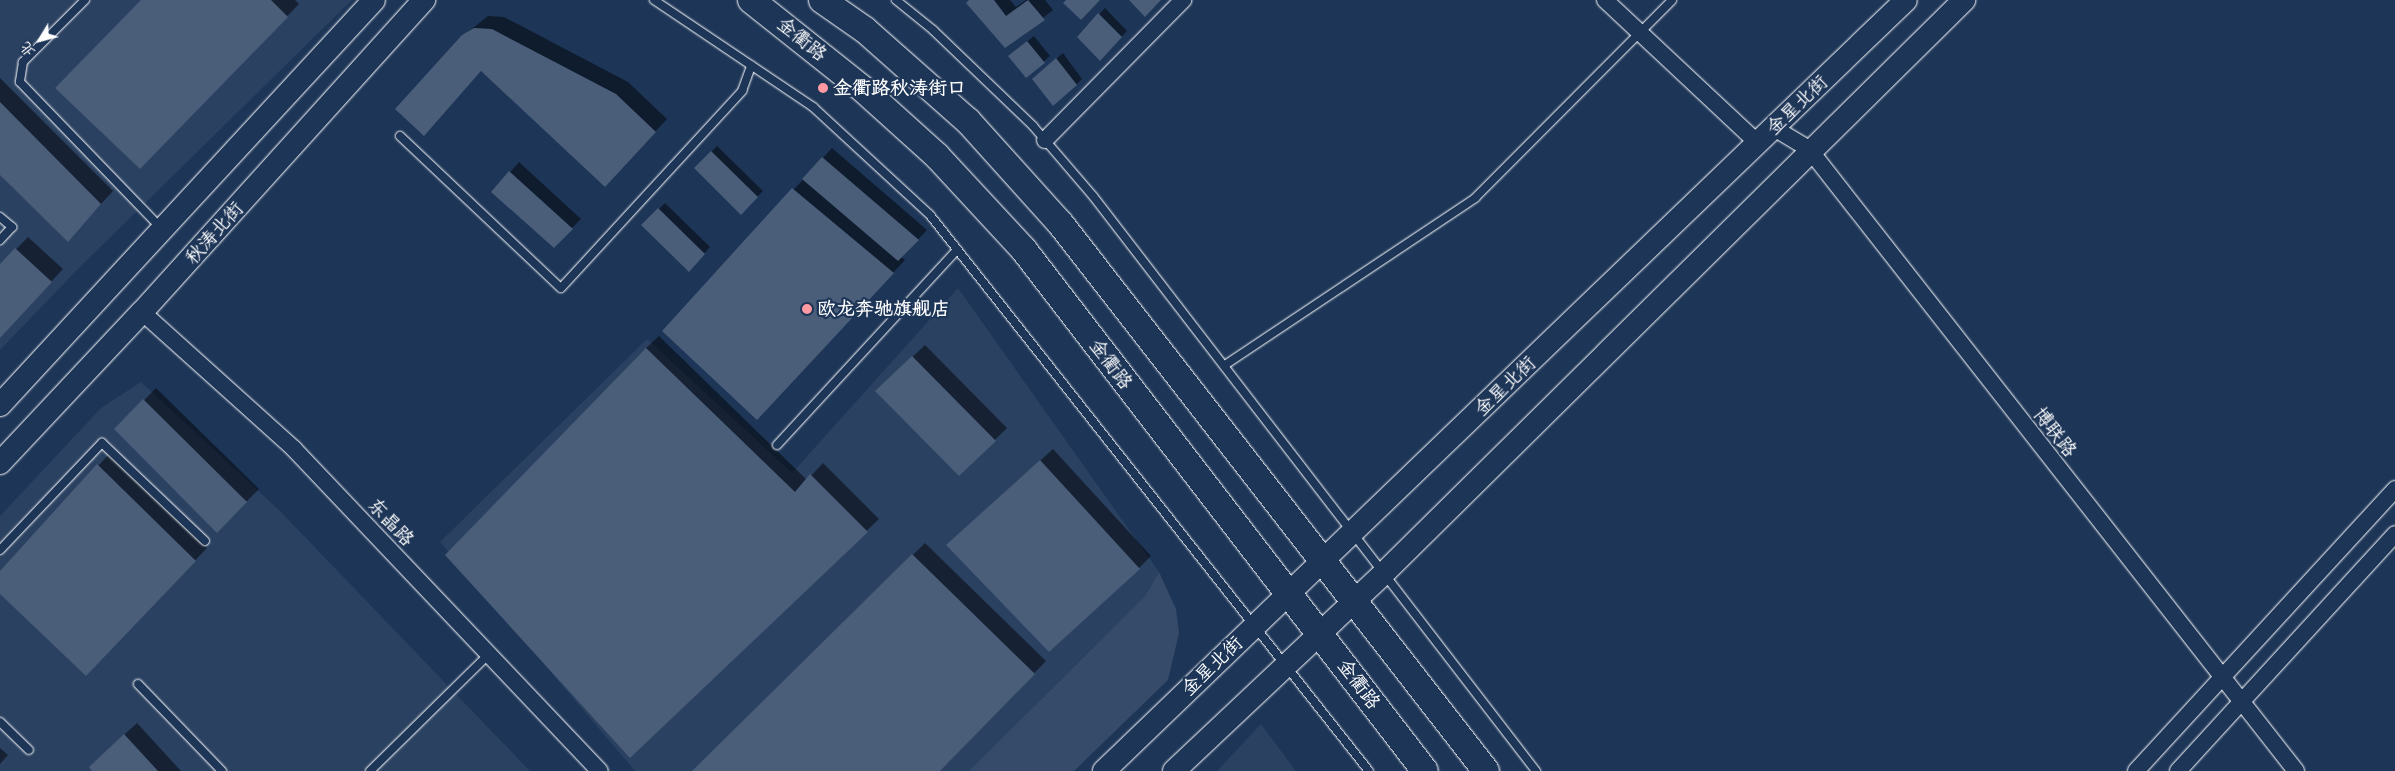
<!DOCTYPE html>
<meta charset="utf-8">
<style>
body{margin:0}
#map{position:relative;width:2395px;height:771px;overflow:hidden;background:#1d3557;font-family:Sriracha,"LXGW WenKai TC",sans-serif}
div>[style]{position:absolute}
.built>*{inset:0;background:#2a4161}
.green>*{inset:0;background:#364b69}
.shadow>*{inset:0;background:#0007}
.building>*{inset:0;background:#4a5d79}
.roads{filter:drop-shadow(0 0 1px #fff) drop-shadow(0 0 1px #fff)}
.service>*{height:8px;margin:-4px;padding:0 4px;transform-origin:4px;border-radius:4px;background:#1d3557}
.minor>*{height:16px;margin:-8px;padding:0 8px;transform-origin:8px;border-radius:8px;background:#1d3557}
.secondary>*{height:22px;margin:-11px;padding:0 11px;transform-origin:11px;border-radius:11px;background:#1d3557}
.primary>*{height:26px;margin:-13px;padding:0 13px;transform-origin:13px;border-radius:13px;background:#1d3557}
.dots>*{width:14px;height:14px;translate:-50% -50%;box-sizing:border-box;border:2px solid #1d3557;border-radius:50%}
span{translate:-50% -50%;white-space:nowrap;text-align:center;line-height:1.15;-webkit-text-stroke:4.5px #1d3557;paint-order:stroke}
.street-label{font-size:19px;color:#fff}
.poi-label{font-size:19px;color:#fff;font-weight:700}
.left{translate:0 -50%;text-align:left}
.north{position:absolute;left:15px;top:15px;width:50px;height:50px;-webkit-text-stroke:4px #1d3557;paint-order:stroke;rotate:233deg;font-size:14px;font-weight:700;line-height:20px;text-align:center;color:#fff}
.north::after{content:'';display:block;margin:auto;width:18px;height:22px;background:#fff;clip-path:polygon(50% 0,100% 100%,50% 72%,0 100%)}
</style>
<div id="map">
<div class="built">
<i style="clip-path:polygon(0 0,352px 0,77px 270px,0 350px)"></i>
<i style="clip-path:polygon(958px 288px,1159px 572px,1145px 596px,969px 771px,635px 771px,440px 542px,647px 339px,792px 473px)"></i>
<i style="clip-path:polygon(141px 382px,280px 511px,530px 771px,0 771px,0 516px,101px 408px)"></i>
<i style="clip-path:polygon(1261px 724px,1296px 771px,1217px 771px)"></i>
</div>
<div class="green">
<i style="clip-path:polygon(1159px 572px,1176px 609px,1179px 633px,1168px 680px,1074px 771px,969px 771px,1145px 596px)"></i>
</div>
<div class="shadow">
<i style="clip-path:polygon(143px 0,295px 0,299px 4px,140px 168px)"></i>
<i style="clip-path:polygon(970px 0,1010px 0,1016px 7px,1026px 0,1045px 0,1053px 10px,1005px 47px)"></i>
<i style="clip-path:polygon(1105px 8px,1127px 31px,1100px 59px,1078px 37px)"></i>
<i style="clip-path:polygon(488px 16px,504px 17px,628px 82px,667px 119px,617px 173px,482px 70px,424px 134px,463px 36px)"></i>
<i style="clip-path:polygon(1034px 36px,1050px 56px,1027px 76px,1016px 50px)"></i>
<i style="clip-path:polygon(1063px 53px,1082px 79px,1076px 85px,1040px 73px)"></i>
<i style="clip-path:polygon(0 78px,113px 191px,68px 240px,0 173px)"></i>
<i style="clip-path:polygon(717px 146px,763px 191px,741px 213px,696px 168px)"></i>
<i style="clip-path:polygon(832px 148px,927px 230px,901px 257px,905px 260px,769px 406px,664px 331px)"></i>
<i style="clip-path:polygon(519px 162px,581px 219px,554px 246px,493px 192px)"></i>
<i style="clip-path:polygon(665px 203px,710px 247px,689px 270px,643px 225px)"></i>
<i style="clip-path:polygon(28px 237px,63px 269px,0 337px,0 266px)"></i>
<i style="clip-path:polygon(659px 336px,807px 480px,823px 463px,879px 519px,630px 757px,646px 348px)"></i>
<i style="clip-path:polygon(925px 345px,1007px 428px,959px 475px,889px 379px)"></i>
<i style="clip-path:polygon(156px 388px,259px 489px,217px 531px,116px 429px)"></i>
<i style="clip-path:polygon(1053px 449px,1151px 556px,1139px 568px,960px 533px)"></i>
<i style="clip-path:polygon(110px 453px,207px 548px,98px 662px,0 593px,0 573px)"></i>
<i style="clip-path:polygon(925px 543px,1046px 661px,939px 771px,693px 771px)"></i>
<i style="clip-path:polygon(137px 723px,181px 771px,94px 771px,102px 755px)"></i>
<i style="clip-path:polygon(0 748px,8px 755px,0 764px)"></i>
</div>
<div class="building">
<i style="clip-path:polygon(141px 0,271px 0,288px 17px,140px 169px,55px 88px)"></i>
<i style="clip-path:polygon(969px 0,994px 0,1006px 16px,1028px 0,1045px 20px,1005px 48px,966px 3px)"></i>
<i style="clip-path:polygon(1066px 0,1100px 0,1081px 20px,1063px 3px)"></i>
<i style="clip-path:polygon(1129px 0,1161px 0,1145px 17px)"></i>
<i style="clip-path:polygon(1098px 13px,1122px 37px,1100px 61px,1077px 37px)"></i>
<i style="clip-path:polygon(474px 28px,492px 29px,616px 94px,656px 132px,605px 187px,481px 71px,424px 136px,395px 109px,462px 35px)"></i>
<i style="clip-path:polygon(1027px 41px,1045px 63px,1026px 78px,1008px 56px)"></i>
<i style="clip-path:polygon(1056px 58px,1077px 85px,1053px 106px,1032px 79px)"></i>
<i style="clip-path:polygon(0 102px,101px 204px,68px 242px,0 175px)"></i>
<i style="clip-path:polygon(711px 151px,758px 197px,741px 215px,694px 168px)"></i>
<i style="clip-path:polygon(822px 157px,919px 240px,898px 261px,802px 179px)"></i>
<i style="clip-path:polygon(509px 171px,573px 229px,554px 248px,491px 192px)"></i>
<i style="clip-path:polygon(792px 188px,894px 273px,757px 420px,662px 331px)"></i>
<i style="clip-path:polygon(658px 208px,705px 254px,689px 272px,641px 225px)"></i>
<i style="clip-path:polygon(15px 248px,52px 282px,0 338px,0 264px)"></i>
<i style="clip-path:polygon(646px 348px,795px 492px,810px 474px,868px 532px,630px 758px,445px 555px)"></i>
<i style="clip-path:polygon(912px 356px,996px 441px,959px 476px,875px 391px)"></i>
<i style="clip-path:polygon(143px 399px,247px 502px,217px 533px,114px 429px)"></i>
<i style="clip-path:polygon(1040px 460px,1140px 569px,1049px 652px,946px 545px)"></i>
<i style="clip-path:polygon(97px 464px,196px 561px,86px 676px,0 594px,0 571px)"></i>
<i style="clip-path:polygon(912px 554px,1035px 674px,940px 771px,692px 771px)"></i>
<i style="clip-path:polygon(124px 734px,158px 771px,92px 771px,89px 767px)"></i>
</div>
<div class="roads">
<div class="service">
<i style="left:85px;top:0;width:88px;rotate:135deg"></i>
<i style="left:23px;top:62px;width:20px;rotate:99deg"></i>
<i style="left:20px;top:82px;width:203px;rotate:46deg"></i>
<i style="left:654px;top:0;width:192px;rotate:33.9deg"></i>
<i style="left:813px;top:107px;width:159px;rotate:42.7deg"></i>
<i style="left:930px;top:215px;width:708px;rotate:51.71deg"></i>
<i style="left:896px;top:0;width:48px;rotate:39deg"></i>
<i style="left:933px;top:30px;width:139px;rotate:43.8deg"></i>
<i style="left:1033px;top:126px;width:92px;rotate:49.4deg"></i>
<i style="left:1093px;top:196px;width:726px;rotate:52.39deg"></i>
<i style="left:400px;top:136px;width:221px;rotate:43.4deg"></i>
<i style="left:561px;top:288px;width:268px;rotate:-47.4deg"></i>
<i style="left:742px;top:91px;width:27px;rotate:-70deg"></i>
<i style="left:0;top:217px;width:16px;rotate:40deg"></i>
<i style="left:12px;top:227px;width:18px;rotate:133deg"></i>
<i style="left:1225px;top:365px;width:301px;rotate:-33.7deg"></i>
<i style="left:1475px;top:198px;width:279px;rotate:-45.1deg"></i>
<i style="left:777px;top:445px;width:265px;rotate:-47.3deg"></i>
<i style="left:0;top:550px;width:148px;rotate:-46.4deg"></i>
<i style="left:102px;top:443px;width:142px;rotate:43.6deg"></i>
<i style="left:138px;top:684px;width:121px;rotate:46deg"></i>
<i style="left:0;top:722px;width:40px;rotate:44deg"></i>
<i style="left:370px;top:771px;width:167px;rotate:-44.5deg"></i>
</div>
<div class="minor">
<i style="left:1605px;top:0;width:209px;rotate:43.1deg"></i>
<i style="left:1774px;top:128px;width:41px;rotate:31deg"></i>
<i style="left:1809px;top:149px;width:790px;rotate:51.94deg"></i>
<i style="left:1045px;top:140px;width:197px;rotate:-45.4deg"></i>
<i style="left:142px;top:312px;width:205px;rotate:42deg"></i>
<i style="left:294px;top:449px;width:444px;rotate:46.5deg"></i>
<i style="left:2136px;top:771px;width:383px;rotate:-47.4deg"></i>
<i style="left:2178px;top:771px;width:321px;rotate:-47.5deg"></i>
</div>
<div class="secondary">
<i style="left:0;top:405px;width:551px;rotate:-47.28deg"></i>
<i style="left:0;top:463px;width:207px;rotate:-46.8deg"></i>
<i style="left:142px;top:312px;width:421px;rotate:-47.9deg"></i>
<i style="left:1104px;top:771px;width:1112px;rotate:-43.87deg"></i>
<i style="left:1174px;top:771px;width:287px;rotate:-43.3deg"></i>
<i style="left:1383px;top:574px;width:817px;rotate:-44.65deg"></i>
</div>
<div class="primary">
<i style="left:751px;top:0;width:144px;rotate:38.5deg"></i>
<i style="left:864px;top:90px;width:98px;rotate:42.1deg"></i>
<i style="left:937px;top:156px;width:128px;rotate:47.2deg"></i>
<i style="left:1024px;top:250px;width:657px;rotate:52.42deg"></i>
<i style="left:822px;top:0;width:52px;rotate:34.9deg"></i>
<i style="left:865px;top:30px;width:137px;rotate:41.5deg"></i>
<i style="left:968px;top:121px;width:137px;rotate:48deg"></i>
<i style="left:1060px;top:223px;width:694px;rotate:52.14deg"></i>
</div>
</div>
<div class="dots">
<i style="left:823px;top:88px;background:#ff9aa2"></i>
<i style="left:807px;top:309px;background:#ff9aa2"></i>
</div>
<div class="street-label">
<span style="left:802px;top:39px;rotate:39deg">金衢路</span>
<span style="left:1797px;top:105px;rotate:-44deg">金星北街</span>
<span style="left:214px;top:233px;rotate:-48deg">秋涛北街</span>
<span style="left:1111px;top:364px;rotate:53deg">金衢路</span>
<span style="left:1505px;top:386px;rotate:-44deg">金星北街</span>
<span style="left:2055px;top:432px;rotate:52deg">博联路</span>
<span style="left:391px;top:522px;rotate:47deg">东晶路</span>
<span style="left:1212px;top:666px;rotate:-44deg">金星北街</span>
<span style="left:1359px;top:684px;rotate:53deg">金衢路</span>
</div>
<div class="poi-label">
<span class="left" style="left:833px;top:88px">金衢路秋涛街口</span>
<span class="left" style="left:817px;top:309px">欧龙奔驰旗舰店</span>
</div>
<div class="north">北</div>
</div>
